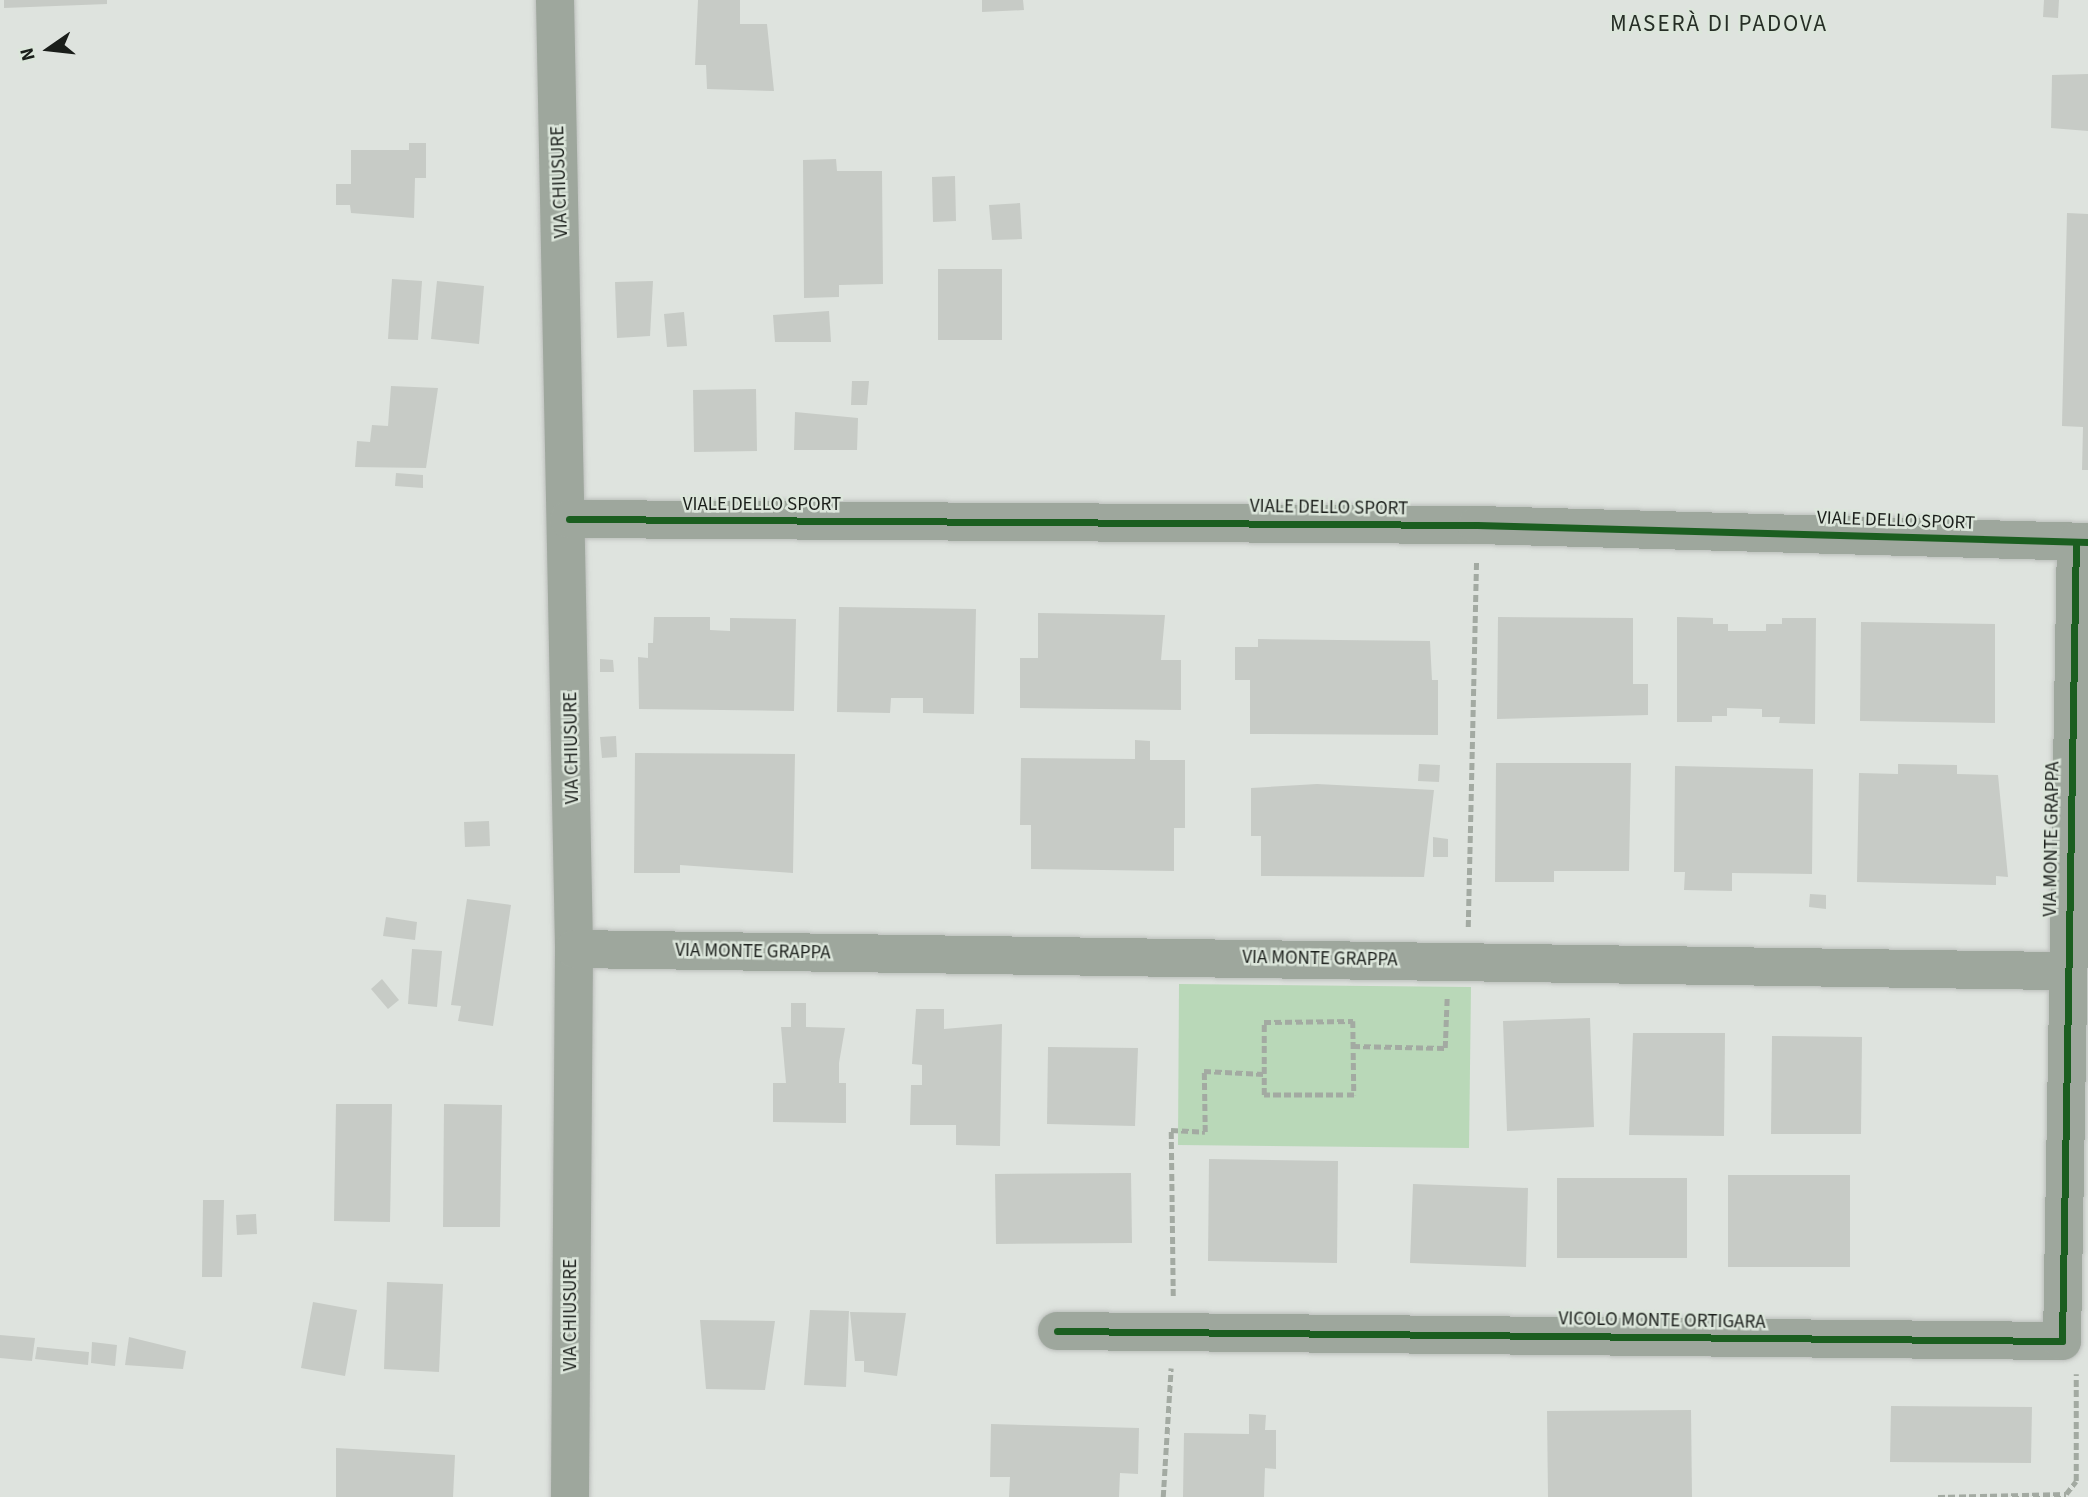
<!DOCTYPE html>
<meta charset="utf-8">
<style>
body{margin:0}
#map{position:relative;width:2088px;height:1497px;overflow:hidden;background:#dee3de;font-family:"Source Sans 3",sans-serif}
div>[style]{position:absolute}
.green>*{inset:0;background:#b9d8b8}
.building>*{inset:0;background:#c7cbc6}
.path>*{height:4.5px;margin-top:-2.25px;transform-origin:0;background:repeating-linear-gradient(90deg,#a3aaa2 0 7px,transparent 0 10.5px)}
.roads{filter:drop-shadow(0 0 2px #bcbfbc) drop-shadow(0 0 2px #bcbfbc)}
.minor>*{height:38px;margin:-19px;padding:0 19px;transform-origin:19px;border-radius:19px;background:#9ea79d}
.cycleway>*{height:7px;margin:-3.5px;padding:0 3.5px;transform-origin:3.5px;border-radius:3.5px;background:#1b5e20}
span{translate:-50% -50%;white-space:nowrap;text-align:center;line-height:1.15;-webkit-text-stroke:5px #dce6db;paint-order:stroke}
.street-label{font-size:19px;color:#1a1e1a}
.quarter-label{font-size:23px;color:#262e26;letter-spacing:2px}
.north{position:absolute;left:14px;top:14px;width:70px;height:70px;-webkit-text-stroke:5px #dce6db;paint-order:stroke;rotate:256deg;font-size:19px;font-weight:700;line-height:28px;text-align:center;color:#1a1e1a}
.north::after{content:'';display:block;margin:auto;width:24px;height:32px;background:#1a1e1a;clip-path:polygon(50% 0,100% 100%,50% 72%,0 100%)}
</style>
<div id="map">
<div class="green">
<i style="clip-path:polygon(1179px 984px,1471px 987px,1469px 1148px,1178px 1145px)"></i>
</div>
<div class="building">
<i style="clip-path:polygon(4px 0,107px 0,107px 4px,4px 8px)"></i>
<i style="clip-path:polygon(698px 0,740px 0,740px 24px,767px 24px,774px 91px,707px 89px,706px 65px,695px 65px)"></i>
<i style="clip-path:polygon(982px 0,1023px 0,1024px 10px,982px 12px)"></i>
<i style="clip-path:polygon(2044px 0,2059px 0,2058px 18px,2043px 17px)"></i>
<i style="clip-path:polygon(2088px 74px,2088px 131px,2051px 128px,2052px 75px)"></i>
<i style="clip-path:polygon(409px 143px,426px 143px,426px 178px,415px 178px,414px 218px,351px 213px,350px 205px,336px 205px,336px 184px,351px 184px,351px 150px,409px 150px)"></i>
<i style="clip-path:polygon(836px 159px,837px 171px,882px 171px,883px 284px,839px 285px,839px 297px,804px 298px,803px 160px)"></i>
<i style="clip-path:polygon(955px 176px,956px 221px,933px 222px,932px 177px)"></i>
<i style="clip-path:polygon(1020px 203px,1022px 239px,992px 240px,989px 205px)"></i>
<i style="clip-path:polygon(2067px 213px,2088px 214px,2088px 470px,2082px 470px,2083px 427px,2062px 426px)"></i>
<i style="clip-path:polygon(938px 269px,1002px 269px,1002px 340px,938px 340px)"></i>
<i style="clip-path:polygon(392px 279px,422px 281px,418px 340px,388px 339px)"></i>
<i style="clip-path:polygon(437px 281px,484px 286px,479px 344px,431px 339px)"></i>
<i style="clip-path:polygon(653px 281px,650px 336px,617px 338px,615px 282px)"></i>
<i style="clip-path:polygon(829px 311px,831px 342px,775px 342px,773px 315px)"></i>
<i style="clip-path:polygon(684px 312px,687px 346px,667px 347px,664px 314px)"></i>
<i style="clip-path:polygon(852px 381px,869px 381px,867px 405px,851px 405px)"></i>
<i style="clip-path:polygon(391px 386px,438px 388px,426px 468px,355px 467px,357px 441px,370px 442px,372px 425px,388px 426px)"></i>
<i style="clip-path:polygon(756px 389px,757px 451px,694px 452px,693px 390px)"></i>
<i style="clip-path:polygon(795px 412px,858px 418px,857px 450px,794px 450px)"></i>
<i style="clip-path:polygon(396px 473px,423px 475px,423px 488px,395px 486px)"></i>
<i style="clip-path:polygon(839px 607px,976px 609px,974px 714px,923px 713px,923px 698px,891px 698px,890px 713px,837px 712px)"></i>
<i style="clip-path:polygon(1038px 613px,1165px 615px,1161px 660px,1181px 660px,1181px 710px,1020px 708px,1020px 658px,1038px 658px)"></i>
<i style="clip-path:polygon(654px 617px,710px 617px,710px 630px,730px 631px,730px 618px,796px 619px,794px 711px,639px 709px,638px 657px,648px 658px,648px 643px,653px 643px)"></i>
<i style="clip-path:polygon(1498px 617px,1633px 618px,1633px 684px,1648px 684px,1648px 715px,1497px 719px)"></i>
<i style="clip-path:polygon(1677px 617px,1713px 618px,1713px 624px,1728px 624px,1728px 631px,1766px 631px,1766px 624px,1782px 624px,1782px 618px,1816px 618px,1815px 724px,1779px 723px,1780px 717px,1762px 717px,1762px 709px,1727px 708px,1727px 716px,1712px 716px,1712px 722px,1677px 722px)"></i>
<i style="clip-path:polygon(1861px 622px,1995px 624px,1995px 723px,1860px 721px)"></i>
<i style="clip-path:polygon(1258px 639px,1430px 641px,1432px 680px,1438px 680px,1438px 735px,1250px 734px,1250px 680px,1235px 680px,1235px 647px,1258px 647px)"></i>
<i style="clip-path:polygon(600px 659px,613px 660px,614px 672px,600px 672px)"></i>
<i style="clip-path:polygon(616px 736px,617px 757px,602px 758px,600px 737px)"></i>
<i style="clip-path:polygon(1135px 740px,1150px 741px,1150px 760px,1185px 760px,1185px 828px,1174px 828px,1174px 871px,1031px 869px,1031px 825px,1020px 825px,1021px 758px,1135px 759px)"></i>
<i style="clip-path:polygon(635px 753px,795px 754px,793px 873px,680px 865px,680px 873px,634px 873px)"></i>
<i style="clip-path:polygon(1496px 763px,1631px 763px,1629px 871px,1554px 871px,1554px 882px,1495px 882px)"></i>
<i style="clip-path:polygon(1419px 764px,1440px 765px,1439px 782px,1418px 781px)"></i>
<i style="clip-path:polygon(1898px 764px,1957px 765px,1957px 774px,1998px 775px,2008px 877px,1996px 876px,1996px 885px,1857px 882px,1859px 773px,1898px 774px)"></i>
<i style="clip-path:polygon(1675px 766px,1813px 769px,1812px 874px,1732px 873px,1732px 891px,1684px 890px,1685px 872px,1674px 872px)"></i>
<i style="clip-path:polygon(1317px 784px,1434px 790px,1424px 877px,1261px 876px,1261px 836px,1251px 836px,1251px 788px)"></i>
<i style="clip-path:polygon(489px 821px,490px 846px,465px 847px,464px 822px)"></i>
<i style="clip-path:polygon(1433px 837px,1448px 839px,1448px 857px,1433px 857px)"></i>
<i style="clip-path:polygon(1810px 894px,1826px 895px,1826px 909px,1809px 907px)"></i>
<i style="clip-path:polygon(467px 899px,511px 905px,493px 1026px,458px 1021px,461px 1006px,451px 1005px)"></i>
<i style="clip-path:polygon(386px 917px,417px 922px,415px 940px,383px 936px)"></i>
<i style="clip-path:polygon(412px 949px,442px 951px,437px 1007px,408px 1004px)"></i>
<i style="clip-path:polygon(382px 979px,399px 1000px,388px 1009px,371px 989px)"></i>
<i style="clip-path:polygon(791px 1003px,806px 1003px,806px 1027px,845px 1028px,839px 1063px,839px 1083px,846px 1083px,846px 1123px,773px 1122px,773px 1083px,786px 1083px,781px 1027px,791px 1027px)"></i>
<i style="clip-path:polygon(916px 1009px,944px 1009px,944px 1029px,1002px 1024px,1000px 1146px,956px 1145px,956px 1125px,910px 1125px,911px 1085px,922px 1085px,922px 1065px,912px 1064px)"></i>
<i style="clip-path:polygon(1590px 1018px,1594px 1127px,1507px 1131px,1503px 1021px)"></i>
<i style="clip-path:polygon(1633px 1033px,1725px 1033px,1724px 1136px,1629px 1135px)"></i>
<i style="clip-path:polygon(1772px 1036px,1862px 1037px,1861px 1134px,1771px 1134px)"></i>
<i style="clip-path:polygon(1048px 1047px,1138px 1048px,1135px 1126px,1047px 1124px)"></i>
<i style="clip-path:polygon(336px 1104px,392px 1104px,390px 1222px,334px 1221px)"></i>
<i style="clip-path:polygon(444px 1104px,502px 1105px,500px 1227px,443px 1227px)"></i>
<i style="clip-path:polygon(1209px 1159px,1338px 1161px,1337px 1263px,1208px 1261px)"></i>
<i style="clip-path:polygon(1131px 1173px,1132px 1243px,996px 1244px,995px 1174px)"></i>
<i style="clip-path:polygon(1728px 1175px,1850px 1175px,1850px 1267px,1728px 1267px)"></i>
<i style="clip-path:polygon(1557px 1178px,1687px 1178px,1687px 1258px,1557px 1258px)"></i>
<i style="clip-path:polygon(1413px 1184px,1528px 1188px,1526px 1267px,1410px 1263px)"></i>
<i style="clip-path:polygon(203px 1200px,224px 1200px,222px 1277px,202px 1277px)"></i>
<i style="clip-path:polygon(256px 1214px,257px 1234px,237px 1235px,236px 1215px)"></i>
<i style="clip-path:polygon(387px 1282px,443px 1284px,439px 1372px,384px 1369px)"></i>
<i style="clip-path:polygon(313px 1302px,357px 1310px,345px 1376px,301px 1368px)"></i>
<i style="clip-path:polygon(810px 1310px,849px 1311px,846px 1387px,804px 1385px)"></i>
<i style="clip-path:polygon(850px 1312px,906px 1313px,897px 1376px,864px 1372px,864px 1361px,855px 1361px)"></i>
<i style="clip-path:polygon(700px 1320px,775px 1321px,765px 1390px,706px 1389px)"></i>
<i style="clip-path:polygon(0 1335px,35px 1338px,32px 1361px,0 1358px)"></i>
<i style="clip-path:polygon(129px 1337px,186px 1351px,183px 1369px,125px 1365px)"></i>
<i style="clip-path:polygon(92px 1342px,117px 1345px,115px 1366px,91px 1363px)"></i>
<i style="clip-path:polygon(37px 1347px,89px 1352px,88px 1365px,35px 1359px)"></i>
<i style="clip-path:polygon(1891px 1406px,2032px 1407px,2031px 1463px,1890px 1462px)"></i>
<i style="clip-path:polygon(1691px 1410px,1692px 1497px,1548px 1497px,1547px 1411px)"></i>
<i style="clip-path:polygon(1249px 1414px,1266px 1415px,1265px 1430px,1276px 1430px,1276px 1469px,1265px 1468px,1264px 1497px,1183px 1497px,1184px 1433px,1249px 1434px)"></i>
<i style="clip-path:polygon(991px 1424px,1139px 1428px,1138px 1474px,1120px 1473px,1119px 1497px,1009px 1497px,1010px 1477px,990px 1477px)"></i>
<i style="clip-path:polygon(336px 1448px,455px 1455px,453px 1497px,336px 1497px)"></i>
</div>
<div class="path">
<i style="left:1468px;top:927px;width:366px;rotate:-88.7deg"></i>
<i style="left:1353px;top:1021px;width:74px;rotate:89.2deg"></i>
<i style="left:1354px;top:1095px;width:90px;rotate:180deg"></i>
<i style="left:1264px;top:1095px;width:73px;rotate:-90deg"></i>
<i style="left:1264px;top:1022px;width:89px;rotate:-0.6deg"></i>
<i style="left:1353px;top:1046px;width:92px;rotate:1.2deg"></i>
<i style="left:1445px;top:1048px;width:51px;rotate:-87.8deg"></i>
<i style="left:1173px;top:1296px;width:166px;rotate:-90.7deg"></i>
<i style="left:1171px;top:1130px;width:34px;rotate:3deg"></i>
<i style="left:1205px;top:1132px;width:61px;rotate:-90.9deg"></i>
<i style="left:1204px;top:1071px;width:60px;rotate:2.9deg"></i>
<i style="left:1163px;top:1497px;width:129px;rotate:-86.5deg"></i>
<i style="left:1938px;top:1497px;width:128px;rotate:-1.3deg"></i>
<i style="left:2066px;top:1494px;width:16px;rotate:-52deg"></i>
<i style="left:2076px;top:1481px;width:107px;rotate:-90deg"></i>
</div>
<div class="roads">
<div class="minor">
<i style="left:555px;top:0;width:949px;rotate:88.85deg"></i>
<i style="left:574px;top:949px;width:548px;rotate:90.42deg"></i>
<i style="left:569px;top:519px;width:908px;rotate:0.38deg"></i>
<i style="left:1477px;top:525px;width:611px;rotate:1.59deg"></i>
<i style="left:574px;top:949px;width:1491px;rotate:0.85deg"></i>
<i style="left:1057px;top:1331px;width:1005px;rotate:0.57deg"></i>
<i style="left:2062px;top:1341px;width:799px;rotate:-89deg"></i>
</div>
</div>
<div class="cycleway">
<i style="left:569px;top:519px;width:908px;rotate:0.38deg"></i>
<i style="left:1477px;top:525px;width:611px;rotate:1.59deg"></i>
<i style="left:1057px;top:1331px;width:1005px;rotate:0.57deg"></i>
<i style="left:2062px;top:1341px;width:799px;rotate:-89deg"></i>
</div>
<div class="street-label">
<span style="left:560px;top:182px;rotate:-92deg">VIA CHIUSURE</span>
<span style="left:762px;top:505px">VIALE DELLO SPORT</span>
<span style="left:1329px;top:508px;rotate:1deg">VIALE DELLO SPORT</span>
<span style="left:1896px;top:521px;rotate:2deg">VIALE DELLO SPORT</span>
<span style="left:572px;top:748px;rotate:-91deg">VIA CHIUSURE</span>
<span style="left:2052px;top:839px;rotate:-89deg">VIA MONTE GRAPPA</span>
<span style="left:753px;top:952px;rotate:1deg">VIA MONTE GRAPPA</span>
<span style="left:1320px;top:959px;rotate:1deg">VIA MONTE GRAPPA</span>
<span style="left:571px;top:1315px;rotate:-90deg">VIA CHIUSURE</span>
<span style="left:1662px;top:1321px;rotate:1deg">VICOLO MONTE ORTIGARA</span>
</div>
<div class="quarter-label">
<span style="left:1719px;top:24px">MASERÀ DI PADOVA</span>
</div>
<div class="north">N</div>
</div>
